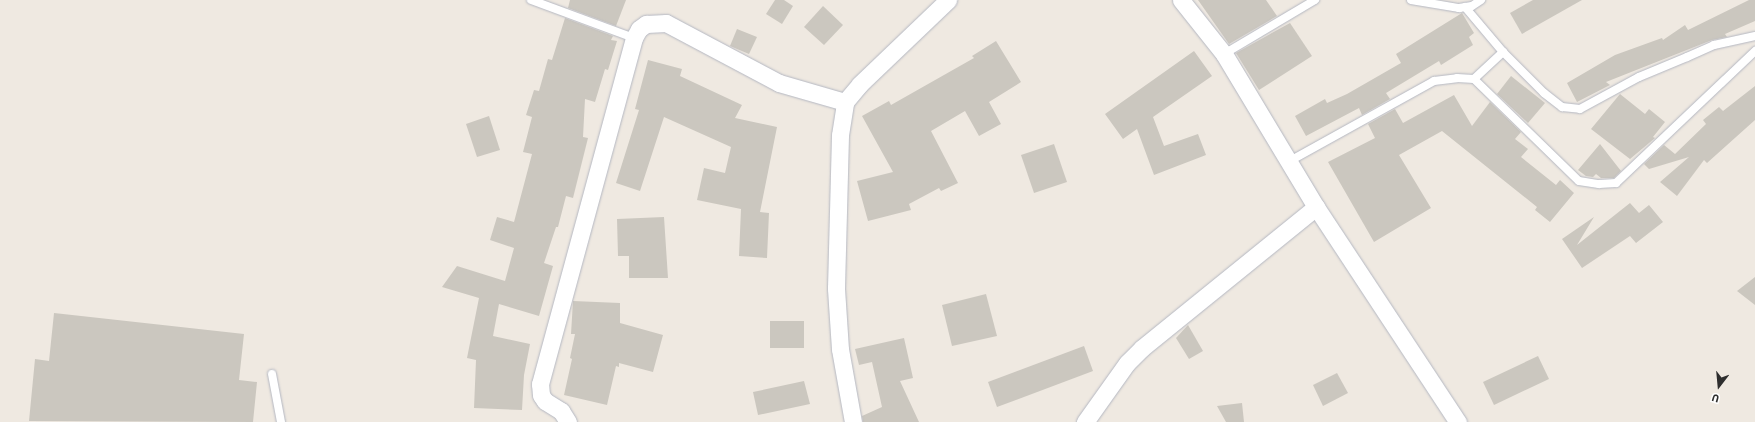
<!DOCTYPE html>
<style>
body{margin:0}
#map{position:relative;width:1755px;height:422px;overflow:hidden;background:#efe9e1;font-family:"Source Sans 3",sans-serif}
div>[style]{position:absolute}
.building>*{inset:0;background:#cbc7bf}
.roads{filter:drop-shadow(0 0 1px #b4b7c1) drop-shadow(0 0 1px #b4b7c1)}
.lane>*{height:8px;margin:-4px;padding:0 4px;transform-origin:4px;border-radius:4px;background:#fff}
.street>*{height:17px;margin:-8.5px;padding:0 8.5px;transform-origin:8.5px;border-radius:8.5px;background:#fff}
span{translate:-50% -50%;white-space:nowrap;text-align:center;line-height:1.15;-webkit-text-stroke:3.5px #fff;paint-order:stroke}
.north{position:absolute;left:1699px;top:366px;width:40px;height:40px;-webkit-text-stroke:3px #fff;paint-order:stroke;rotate:196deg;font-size:11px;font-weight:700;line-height:16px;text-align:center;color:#2e2e2e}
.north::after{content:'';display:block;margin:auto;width:14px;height:18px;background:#2e2e2e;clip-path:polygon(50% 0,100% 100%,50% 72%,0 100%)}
</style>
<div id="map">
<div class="building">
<i style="clip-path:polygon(570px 0,626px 0,616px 26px,568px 8px)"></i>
<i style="clip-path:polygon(775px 0,784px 0,793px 6px,782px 24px,766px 14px)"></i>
<i style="clip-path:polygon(1198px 0,1266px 0,1277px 16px,1229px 44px)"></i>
<i style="clip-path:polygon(1533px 0,1582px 0,1522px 34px,1510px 13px)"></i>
<i style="clip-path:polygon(1749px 0,1755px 0,1755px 21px,1725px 34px,1727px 37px,1712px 40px,1606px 82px,1610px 85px,1577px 102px,1567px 83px,1615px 55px,1662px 38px,1663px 40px,1685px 25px,1688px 30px)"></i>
<i style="clip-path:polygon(823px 6px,843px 25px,824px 45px,804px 27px)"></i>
<i style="clip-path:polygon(1462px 13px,1474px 33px,1469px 37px,1473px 45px,1441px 65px,1439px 61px,1386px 93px,1390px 99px,1362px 115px,1359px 108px,1306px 136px,1295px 116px,1325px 99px,1327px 103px,1347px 94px,1401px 63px,1396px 54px)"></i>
<i style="clip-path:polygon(565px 18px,613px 36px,611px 40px,617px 41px,608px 70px,605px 69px,595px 102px,585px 99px,583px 137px,588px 138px,573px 198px,566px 196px,558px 227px,556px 227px,544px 263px,553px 266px,539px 316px,499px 304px,493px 336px,530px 344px,524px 375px,522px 410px,474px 408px,476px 360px,467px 358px,479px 298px,442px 287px,457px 266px,505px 281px,514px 248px,490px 240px,497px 217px,514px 222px,532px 154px,523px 152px,532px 117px,526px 115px,534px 90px,539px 91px,548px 59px,552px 60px)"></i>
<i style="clip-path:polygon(1290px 23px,1312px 56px,1259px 90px,1236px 53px)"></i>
<i style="clip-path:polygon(737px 29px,757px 37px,749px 54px,730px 46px)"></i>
<i style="clip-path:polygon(996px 41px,1021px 82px,989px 102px,1001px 124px,979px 136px,965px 111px,931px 131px,958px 183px,941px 191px,939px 188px,909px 204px,911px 210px,868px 221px,857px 181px,893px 172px,862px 116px,889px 101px,891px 105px,974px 58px,972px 56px)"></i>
<i style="clip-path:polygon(1194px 51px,1212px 76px,1153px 117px,1164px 146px,1198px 134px,1206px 155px,1154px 175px,1137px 129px,1123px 139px,1105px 114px)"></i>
<i style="clip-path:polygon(648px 60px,682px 69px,680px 76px,742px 105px,735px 118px,777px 127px,760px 212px,769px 213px,767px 258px,739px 256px,741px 209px,697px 200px,704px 168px,725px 173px,731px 147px,664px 117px,640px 191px,616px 183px,639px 110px,635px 109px)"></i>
<i style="clip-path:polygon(1511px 76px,1545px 103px,1528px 123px,1497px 94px)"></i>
<i style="clip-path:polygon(1755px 86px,1755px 120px,1707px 163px,1704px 160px,1677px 196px,1660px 182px,1689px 157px,1649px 169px,1644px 164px,1664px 145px,1675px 154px,1706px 124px,1703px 120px,1719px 107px,1723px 111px)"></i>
<i style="clip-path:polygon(1620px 94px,1645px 114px,1649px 109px,1665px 122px,1653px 137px,1655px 138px,1630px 159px,1591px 129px)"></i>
<i style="clip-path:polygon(1454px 95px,1472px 126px,1490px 102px,1521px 132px,1515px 139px,1528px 149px,1521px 157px,1556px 185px,1560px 180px,1574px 193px,1550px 222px,1535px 210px,1537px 207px,1442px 131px,1399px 155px,1431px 208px,1374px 242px,1328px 162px,1375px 138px,1368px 124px,1395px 109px,1403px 123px)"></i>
<i style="clip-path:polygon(489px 116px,500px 150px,477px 157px,466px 124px)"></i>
<i style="clip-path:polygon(1054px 144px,1067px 182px,1034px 193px,1021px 155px)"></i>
<i style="clip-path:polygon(1600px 144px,1621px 171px,1614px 178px,1601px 178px,1596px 174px,1593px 177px,1586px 176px,1578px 170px)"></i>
<i style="clip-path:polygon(1630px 203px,1639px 213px,1649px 205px,1663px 222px,1636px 243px,1630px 236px,1582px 268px,1562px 239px,1594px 217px,1577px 245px)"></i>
<i style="clip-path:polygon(664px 217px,668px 278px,629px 278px,629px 256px,618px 256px,617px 219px)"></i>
<i style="clip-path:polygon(1755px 277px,1755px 305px,1737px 291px)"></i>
<i style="clip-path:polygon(986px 294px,997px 336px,952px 346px,942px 305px)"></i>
<i style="clip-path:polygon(573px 301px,620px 303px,620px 323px,663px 335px,653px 372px,619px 363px,619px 367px,616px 366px,607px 405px,564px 395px,572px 359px,570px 358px,575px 334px,571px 334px)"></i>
<i style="clip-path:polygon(54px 313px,244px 334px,239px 380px,257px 382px,253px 422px,29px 421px,35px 359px,49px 361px)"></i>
<i style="clip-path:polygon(770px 321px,804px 321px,804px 348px,770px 348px)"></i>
<i style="clip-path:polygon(1188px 325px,1203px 351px,1189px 359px,1176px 338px)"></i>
<i style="clip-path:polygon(904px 338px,913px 378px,900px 381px,919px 422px,863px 422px,862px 416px,882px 407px,872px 362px,859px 365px,855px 349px)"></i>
<i style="clip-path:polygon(1084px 346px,1093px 371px,997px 407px,988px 382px)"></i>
<i style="clip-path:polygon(1538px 356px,1549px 379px,1494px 405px,1483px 382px)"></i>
<i style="clip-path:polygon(1337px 373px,1348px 393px,1323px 406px,1313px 385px)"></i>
<i style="clip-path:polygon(804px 381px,810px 404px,758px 415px,753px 392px)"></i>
<i style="clip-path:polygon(1242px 403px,1244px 422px,1226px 422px,1217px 406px)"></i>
</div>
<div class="roads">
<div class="lane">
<i style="left:531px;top:0;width:110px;rotate:20.3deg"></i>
<i style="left:1411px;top:0;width:49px;rotate:9.5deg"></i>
<i style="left:1459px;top:8px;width:13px;rotate:-9deg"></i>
<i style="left:1472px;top:6px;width:11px;rotate:-34deg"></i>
<i style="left:1465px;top:7px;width:59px;rotate:49.8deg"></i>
<i style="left:1503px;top:52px;width:58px;rotate:45deg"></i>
<i style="left:1544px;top:93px;width:23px;rotate:38deg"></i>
<i style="left:1562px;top:107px;width:18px;rotate:6deg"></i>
<i style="left:1580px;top:109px;width:67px;rotate:-28.5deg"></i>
<i style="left:1639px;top:77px;width:52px;rotate:-22.6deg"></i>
<i style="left:1687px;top:57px;width:30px;rotate:-24deg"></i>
<i style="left:1714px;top:45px;width:42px;rotate:-12.4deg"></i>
<i style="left:1224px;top:54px;width:106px;rotate:-30.7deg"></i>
<i style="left:1474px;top:79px;width:40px;rotate:-43deg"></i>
<i style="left:1288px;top:162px;width:167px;rotate:-29deg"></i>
<i style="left:1434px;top:81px;width:23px;rotate:-7deg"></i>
<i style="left:1457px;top:78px;width:17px;rotate:3deg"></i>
<i style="left:1474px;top:79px;width:146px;rotate:44.2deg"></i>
<i style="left:1579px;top:181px;width:20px;rotate:9deg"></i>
<i style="left:1599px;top:184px;width:17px;rotate:-3deg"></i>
<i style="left:1616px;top:183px;width:192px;rotate:-43.5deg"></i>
<i style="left:272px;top:374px;width:49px;rotate:79.4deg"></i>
</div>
<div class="street">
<i style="left:1181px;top:0;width:69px;rotate:51.5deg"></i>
<i style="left:1224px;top:54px;width:179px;rotate:59deg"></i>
<i style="left:1316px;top:207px;width:258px;rotate:56.6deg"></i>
<i style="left:568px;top:422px;width:13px;rotate:-122deg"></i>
<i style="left:561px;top:411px;width:19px;rotate:-148deg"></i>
<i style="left:545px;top:401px;width:7px;rotate:-124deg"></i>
<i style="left:541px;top:395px;width:11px;rotate:-95deg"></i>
<i style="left:540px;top:384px;width:359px;rotate:-74.8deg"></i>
<i style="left:634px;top:38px;width:10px;rotate:-61deg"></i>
<i style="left:639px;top:29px;width:9px;rotate:-36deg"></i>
<i style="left:646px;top:24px;width:20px;rotate:-3deg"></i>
<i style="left:666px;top:23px;width:128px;rotate:28deg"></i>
<i style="left:779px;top:83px;width:69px;rotate:16.1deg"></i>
<i style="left:853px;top:422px;width:74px;rotate:-100.1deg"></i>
<i style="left:840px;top:349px;width:61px;rotate:-93.8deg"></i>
<i style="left:836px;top:288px;width:153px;rotate:-88.5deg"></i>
<i style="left:840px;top:135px;width:33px;rotate:-81deg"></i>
<i style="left:845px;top:102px;width:23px;rotate:-50deg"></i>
<i style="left:860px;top:84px;width:122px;rotate:-43.7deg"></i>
<i style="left:1085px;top:422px;width:72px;rotate:-54.6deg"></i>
<i style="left:1127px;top:363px;width:21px;rotate:-45deg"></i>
<i style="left:1142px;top:348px;width:224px;rotate:-39deg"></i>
</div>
</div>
<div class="north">U</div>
</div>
